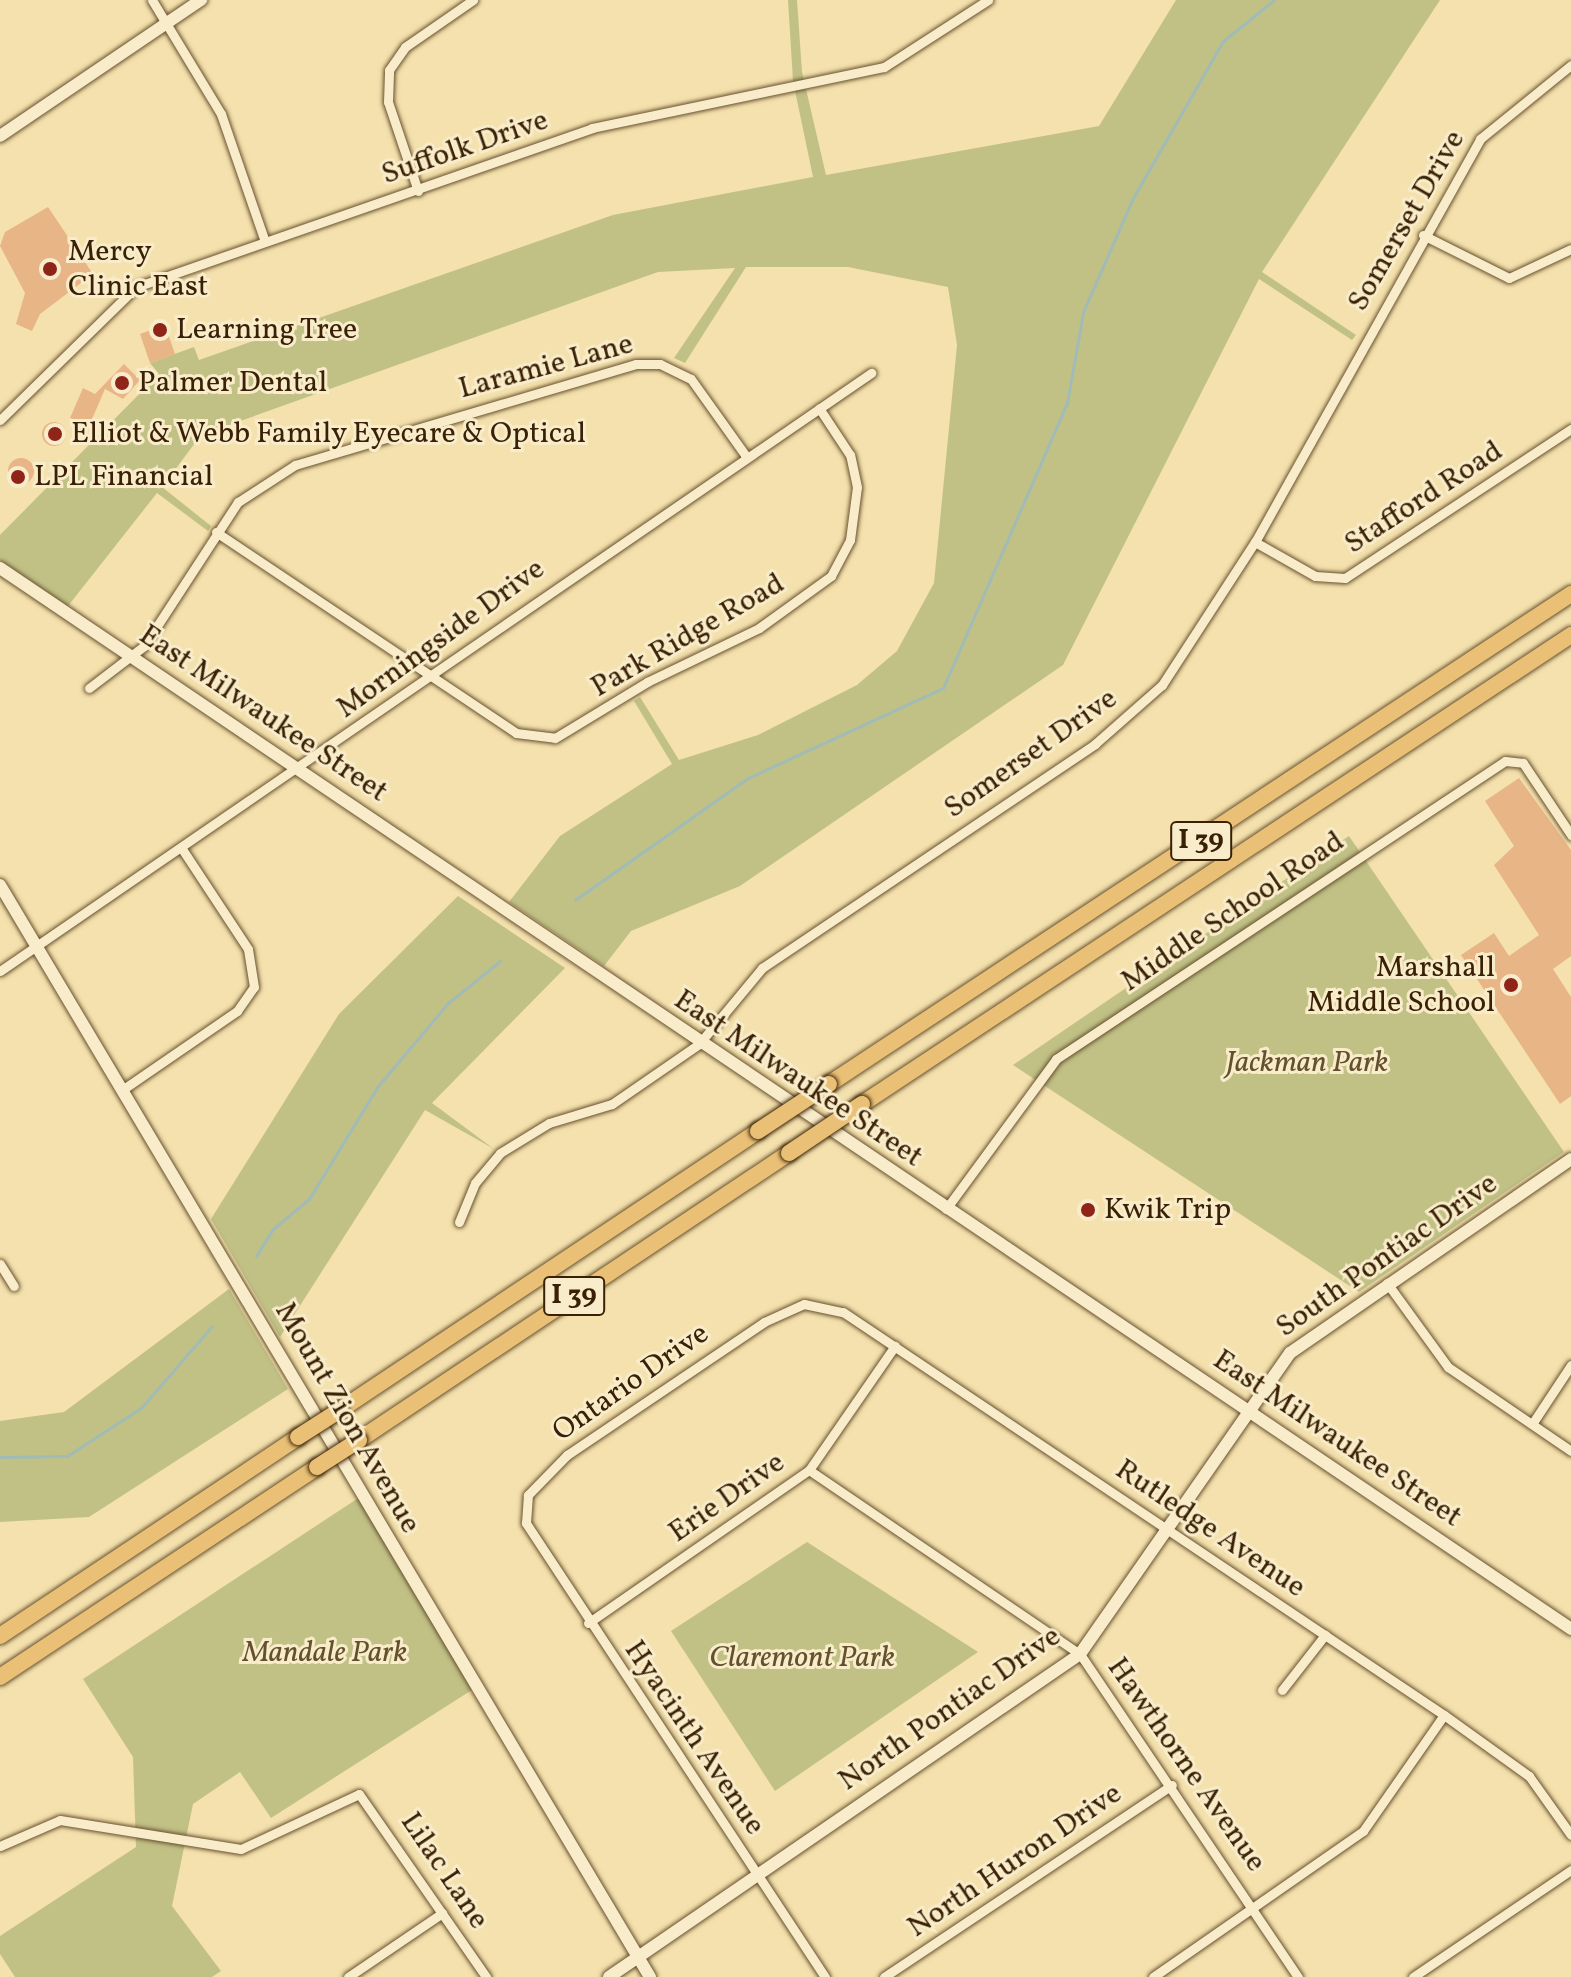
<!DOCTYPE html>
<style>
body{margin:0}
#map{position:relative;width:1571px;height:1977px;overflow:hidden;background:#f4e1ad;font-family:Vollkorn,serif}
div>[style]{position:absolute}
.green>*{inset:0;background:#c1c186}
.stream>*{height:3px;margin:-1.5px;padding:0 1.5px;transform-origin:1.5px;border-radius:1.5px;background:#a1bbb6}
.building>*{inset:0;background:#e8b587}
.round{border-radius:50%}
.roads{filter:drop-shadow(0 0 2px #68512f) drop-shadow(0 0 2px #68512f)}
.street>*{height:9px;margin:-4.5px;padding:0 4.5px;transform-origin:4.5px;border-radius:4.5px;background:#f8ecca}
.secondary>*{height:12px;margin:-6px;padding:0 6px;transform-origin:6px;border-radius:6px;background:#f8ecca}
.highway>*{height:16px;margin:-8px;padding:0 8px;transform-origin:8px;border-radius:8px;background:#eac076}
.bridges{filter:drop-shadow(0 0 2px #3a2105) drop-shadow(0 0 2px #3a2105)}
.highway-bridge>*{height:16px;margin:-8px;padding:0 8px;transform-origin:8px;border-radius:8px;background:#eac076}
.dots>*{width:22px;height:22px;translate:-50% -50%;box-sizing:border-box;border:4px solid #f8ecca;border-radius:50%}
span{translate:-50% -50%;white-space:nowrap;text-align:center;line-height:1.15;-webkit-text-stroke:6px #f8ecca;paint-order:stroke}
.shield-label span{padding:2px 6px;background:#f8ecca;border:2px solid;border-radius:6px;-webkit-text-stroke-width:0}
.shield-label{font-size:28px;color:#3a2105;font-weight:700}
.street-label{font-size:30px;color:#3a2105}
.poi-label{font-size:30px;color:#3a2105}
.left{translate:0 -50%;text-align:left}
.right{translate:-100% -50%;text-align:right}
.park-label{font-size:30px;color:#62512c;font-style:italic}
</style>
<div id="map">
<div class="green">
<i style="clip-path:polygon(788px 0,797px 0,802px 72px,826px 175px,1099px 126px,1176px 0,1440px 0,1262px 272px,1356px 335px,1352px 340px,1259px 279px,1063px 665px,740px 886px,631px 931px,604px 966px,509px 902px,560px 836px,672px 764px,634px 701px,640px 697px,679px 760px,758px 735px,857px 685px,897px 651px,934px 583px,957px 345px,948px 287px,848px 267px,746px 267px,685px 363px,674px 358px,735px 268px,658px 272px,201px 435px,162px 487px,211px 526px,208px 531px,157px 493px,68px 606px,0 560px,0 535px,159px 374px,150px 363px,194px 347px,199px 360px,613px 215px,813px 177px,793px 81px)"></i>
<i style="clip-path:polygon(1349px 836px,1564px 1152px,1359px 1292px,1013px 1065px)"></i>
<i style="clip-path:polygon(458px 896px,565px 968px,432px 1103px,494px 1149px,425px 1110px,280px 1337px,211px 1219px,339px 1014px)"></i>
<i style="clip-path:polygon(229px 1289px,288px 1389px,89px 1517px,0 1522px,0 1421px,64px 1412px)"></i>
<i style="clip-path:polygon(363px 1495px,475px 1688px,271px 1818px,240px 1772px,193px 1804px,172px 1906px,221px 1971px,212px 1977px,15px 1977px,0 1954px,0 1936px,136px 1847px,133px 1757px,83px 1679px)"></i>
<i style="clip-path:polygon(807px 1542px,978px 1652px,775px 1791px,671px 1631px)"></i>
</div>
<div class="stream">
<i style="left:575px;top:900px;width:212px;rotate:-35.2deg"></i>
<i style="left:748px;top:778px;width:215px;rotate:-24.8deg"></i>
<i style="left:943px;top:688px;width:311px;rotate:-66.5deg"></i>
<i style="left:1067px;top:403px;width:92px;rotate:-80deg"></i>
<i style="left:1083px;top:312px;width:124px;rotate:-66.3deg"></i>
<i style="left:1133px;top:198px;width:181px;rotate:-60.2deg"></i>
<i style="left:1223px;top:41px;width:65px;rotate:-38.8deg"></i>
<i style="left:256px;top:1256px;width:32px;rotate:-58deg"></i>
<i style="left:273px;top:1229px;width:47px;rotate:-39.8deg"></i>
<i style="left:309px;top:1199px;width:132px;rotate:-58.6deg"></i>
<i style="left:378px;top:1086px;width:109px;rotate:-49.9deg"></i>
<i style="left:448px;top:1003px;width:67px;rotate:-38.9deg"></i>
<i style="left:0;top:1457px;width:67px;rotate:-0.9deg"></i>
<i style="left:67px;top:1456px;width:88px;rotate:-33deg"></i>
<i style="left:141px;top:1408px;width:108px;rotate:-49.1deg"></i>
</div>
<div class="building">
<i style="clip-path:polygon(48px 207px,93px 274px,40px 314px,32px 331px,16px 324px,25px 293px,0 246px,5px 232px)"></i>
<i style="clip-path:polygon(165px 325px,175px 354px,150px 363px,140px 334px)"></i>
<i style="clip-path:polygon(124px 364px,140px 380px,123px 399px,105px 389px,89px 426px,70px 418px,83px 388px,95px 394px)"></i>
<i class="round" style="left:42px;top:422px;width:24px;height:24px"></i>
<i class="round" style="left:8px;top:458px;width:26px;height:26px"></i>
<i style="clip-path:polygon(1519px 778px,1571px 850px,1571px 956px,1553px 969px,1571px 997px,1571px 1096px,1560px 1104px,1461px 955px,1494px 933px,1509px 956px,1539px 935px,1494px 865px,1514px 846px,1485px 801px)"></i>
</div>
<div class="roads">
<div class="street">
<i style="left:152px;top:0;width:133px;rotate:58.8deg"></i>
<i style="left:221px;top:114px;width:135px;rotate:71deg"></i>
<i style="left:418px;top:191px;width:94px;rotate:-108.6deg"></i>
<i style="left:388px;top:102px;width:32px;rotate:-88deg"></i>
<i style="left:389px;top:70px;width:28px;rotate:-55deg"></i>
<i style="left:405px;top:47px;width:83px;rotate:-34.7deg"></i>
<i style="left:1423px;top:235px;width:96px;rotate:26.6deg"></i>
<i style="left:1509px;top:278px;width:68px;rotate:-25.1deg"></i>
<i style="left:0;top:420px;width:190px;rotate:-44.4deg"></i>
<i style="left:136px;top:287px;width:483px;rotate:-19.2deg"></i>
<i style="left:592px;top:128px;width:298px;rotate:-11.8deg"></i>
<i style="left:884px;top:67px;width:124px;rotate:-32.8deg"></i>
<i style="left:216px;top:532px;width:361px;rotate:33.8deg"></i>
<i style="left:516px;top:733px;width:39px;rotate:7deg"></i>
<i style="left:555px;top:738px;width:108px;rotate:-31.3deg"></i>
<i style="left:647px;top:682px;width:124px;rotate:-25.7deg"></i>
<i style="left:759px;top:628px;width:89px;rotate:-35.8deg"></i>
<i style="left:831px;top:576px;width:41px;rotate:-62.2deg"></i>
<i style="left:850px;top:540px;width:53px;rotate:-82.5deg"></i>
<i style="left:857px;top:487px;width:33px;rotate:-102deg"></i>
<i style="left:850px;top:455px;width:56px;rotate:-123.4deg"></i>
<i style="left:1255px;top:542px;width:69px;rotate:29.5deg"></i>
<i style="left:1315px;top:576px;width:30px;rotate:4deg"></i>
<i style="left:1345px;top:578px;width:271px;rotate:-33.4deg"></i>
<i style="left:89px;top:688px;width:69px;rotate:-37.4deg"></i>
<i style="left:144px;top:646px;width:172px;rotate:-56.9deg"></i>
<i style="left:238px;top:502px;width:68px;rotate:-33deg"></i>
<i style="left:295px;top:465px;width:356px;rotate:-16.5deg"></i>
<i style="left:636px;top:364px;width:24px"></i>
<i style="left:660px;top:364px;width:34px;rotate:26deg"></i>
<i style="left:691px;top:379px;width:95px;rotate:54.5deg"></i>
<i style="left:0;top:971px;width:1057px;rotate:-34.47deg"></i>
<i style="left:122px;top:1090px;width:140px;rotate:-34.5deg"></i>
<i style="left:237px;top:1011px;width:29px;rotate:-55deg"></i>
<i style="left:254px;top:987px;width:38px;rotate:-99deg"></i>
<i style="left:248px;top:949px;width:120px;rotate:-123.4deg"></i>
<i style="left:946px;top:1209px;width:186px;rotate:-53.7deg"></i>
<i style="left:1056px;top:1059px;width:539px;rotate:-33.57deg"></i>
<i style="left:1505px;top:761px;width:18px;rotate:6deg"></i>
<i style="left:1523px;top:763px;width:87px;rotate:56.3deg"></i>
<i style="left:459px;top:1222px;width:42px;rotate:-67.7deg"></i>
<i style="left:475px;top:1183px;width:39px;rotate:-50deg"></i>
<i style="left:500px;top:1153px;width:57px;rotate:-31.5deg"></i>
<i style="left:549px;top:1123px;width:66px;rotate:-16.8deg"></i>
<i style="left:612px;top:1104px;width:106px;rotate:-34.6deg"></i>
<i style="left:699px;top:1044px;width:99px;rotate:-50.3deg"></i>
<i style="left:762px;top:968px;width:401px;rotate:-33.9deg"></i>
<i style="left:1095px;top:744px;width:89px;rotate:-41.4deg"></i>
<i style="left:1162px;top:685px;width:171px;rotate:-57deg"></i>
<i style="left:1255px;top:542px;width:462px;rotate:-60.8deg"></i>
<i style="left:1480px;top:139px;width:117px;rotate:-39.1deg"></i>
<i style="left:0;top:1264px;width:26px;rotate:58deg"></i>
<i style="left:1387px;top:1283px;width:104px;rotate:54deg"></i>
<i style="left:1448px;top:1367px;width:149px;rotate:34.3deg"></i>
<i style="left:1532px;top:1424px;width:71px;rotate:-56.5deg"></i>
<i style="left:809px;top:1470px;width:328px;rotate:34.2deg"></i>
<i style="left:1080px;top:1654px;width:390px;rotate:56deg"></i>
<i style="left:588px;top:1623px;width:269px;rotate:-34.7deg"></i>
<i style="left:809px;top:1470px;width:151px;rotate:-55.3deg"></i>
<i style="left:1282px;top:1690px;width:70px;rotate:-52deg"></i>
<i style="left:0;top:1846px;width:65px;rotate:-23.4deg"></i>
<i style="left:60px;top:1820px;width:183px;rotate:9.1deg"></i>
<i style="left:241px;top:1849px;width:130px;rotate:-25deg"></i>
<i style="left:359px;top:1794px;width:223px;rotate:55.2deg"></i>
<i style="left:348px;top:1977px;width:114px;rotate:-34.2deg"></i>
<i style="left:825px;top:1977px;width:544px;rotate:-123.37deg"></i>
<i style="left:526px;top:1523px;width:28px;rotate:-86deg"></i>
<i style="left:528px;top:1495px;width:56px;rotate:-45.7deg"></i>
<i style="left:567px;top:1455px;width:238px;rotate:-34deg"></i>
<i style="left:764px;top:1322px;width:44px;rotate:-24.2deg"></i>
<i style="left:804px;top:1304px;width:40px;rotate:12deg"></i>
<i style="left:843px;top:1312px;width:724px;rotate:33.84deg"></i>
<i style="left:1444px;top:1715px;width:105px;rotate:35.7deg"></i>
<i style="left:1529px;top:1776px;width:72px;rotate:54.6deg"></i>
<i style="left:884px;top:1977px;width:346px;rotate:-33.7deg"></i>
<i style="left:1153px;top:1977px;width:256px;rotate:-34.8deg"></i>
<i style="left:1363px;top:1831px;width:141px;rotate:-55.1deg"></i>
<i style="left:1413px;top:1977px;width:191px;rotate:-34.1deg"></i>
</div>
<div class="secondary">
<i style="left:0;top:136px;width:243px;rotate:-34.1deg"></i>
<i style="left:0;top:568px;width:1896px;rotate:34.03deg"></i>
<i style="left:0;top:885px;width:1271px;rotate:59.24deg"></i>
<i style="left:609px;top:1977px;width:571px;rotate:-34.44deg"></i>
<i style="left:1080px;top:1654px;width:367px;rotate:-55.1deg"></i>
<i style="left:1290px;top:1353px;width:341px;rotate:-34.6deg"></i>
</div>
<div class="highway">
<i style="left:829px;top:1084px;width:889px;rotate:-33.44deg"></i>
<i style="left:862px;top:1104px;width:850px;rotate:-33.48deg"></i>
<i style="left:340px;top:1410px;width:503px;rotate:-33.72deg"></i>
<i style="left:359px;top:1440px;width:517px;rotate:-33.72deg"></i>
<i style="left:0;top:1636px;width:358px;rotate:-33.7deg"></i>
<i style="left:0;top:1677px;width:380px;rotate:-33.5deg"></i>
</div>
</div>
<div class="bridges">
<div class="highway-bridge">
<i style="left:758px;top:1131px;width:85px;rotate:-33.5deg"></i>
<i style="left:789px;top:1153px;width:88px;rotate:-33.9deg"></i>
<i style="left:298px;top:1437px;width:50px;rotate:-32.7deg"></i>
<i style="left:317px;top:1467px;width:50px;rotate:-32.7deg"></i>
</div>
</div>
<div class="dots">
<i style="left:50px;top:269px;background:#8f2418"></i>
<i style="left:160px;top:330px;background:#8f2418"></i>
<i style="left:122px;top:383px;background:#8f2418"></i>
<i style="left:55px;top:434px;background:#8f2418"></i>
<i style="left:18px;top:477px;background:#8f2418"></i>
<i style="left:1511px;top:985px;background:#8f2418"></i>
<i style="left:1088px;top:1210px;background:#8f2418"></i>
</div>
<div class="shield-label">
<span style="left:1201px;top:841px">I 39</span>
<span style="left:574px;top:1296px">I 39</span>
</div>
<div class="street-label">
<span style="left:465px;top:148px;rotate:-19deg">Suffolk Drive</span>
<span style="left:1407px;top:221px;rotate:-60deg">Somerset Drive</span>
<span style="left:546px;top:367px;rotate:-15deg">Laramie Lane</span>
<span style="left:1424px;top:498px;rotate:-33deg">Stafford Road</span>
<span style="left:688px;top:636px;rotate:-30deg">Park Ridge Road</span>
<span style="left:441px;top:639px;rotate:-36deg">Morningside Drive</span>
<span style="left:263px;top:714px;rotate:34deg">East Milwaukee Street</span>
<span style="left:1031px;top:754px;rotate:-35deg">Somerset Drive</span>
<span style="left:1233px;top:912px;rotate:-34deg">Middle School Road</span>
<span style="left:798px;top:1079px;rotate:34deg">East Milwaukee Street</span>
<span style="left:1387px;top:1256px;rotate:-35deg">South Pontiac Drive</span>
<span style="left:631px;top:1383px;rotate:-35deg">Ontario Drive</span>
<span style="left:347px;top:1418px;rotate:60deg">Mount Zion Avenue</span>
<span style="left:1337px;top:1439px;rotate:34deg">East Milwaukee Street</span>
<span style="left:727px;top:1498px;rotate:-35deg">Erie Drive</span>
<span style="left:1210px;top:1529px;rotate:34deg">Rutledge Avenue</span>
<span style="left:950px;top:1709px;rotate:-35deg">North Pontiac Drive</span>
<span style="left:694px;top:1738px;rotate:56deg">Hyacinth Avenue</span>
<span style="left:1186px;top:1765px;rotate:55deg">Hawthorne Avenue</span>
<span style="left:1015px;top:1861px;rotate:-34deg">North Huron Drive</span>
<span style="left:444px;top:1871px;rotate:56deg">Lilac Lane</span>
</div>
<div class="poi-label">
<span class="left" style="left:68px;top:269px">Mercy<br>Clinic East</span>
<span class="left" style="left:176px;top:330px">Learning Tree</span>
<span class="left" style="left:138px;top:383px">Palmer Dental</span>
<span class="left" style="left:71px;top:434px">Elliot &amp; Webb Family Eyecare &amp; Optical</span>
<span class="left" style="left:34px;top:477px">LPL Financial</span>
<span class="right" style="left:1495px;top:985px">Marshall<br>Middle School</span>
<span class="left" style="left:1104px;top:1210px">Kwik Trip</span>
</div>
<div class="park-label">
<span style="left:1307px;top:1063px">Jackman Park</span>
<span style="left:325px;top:1653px">Mandale Park</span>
<span style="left:802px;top:1658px">Claremont Park</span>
</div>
</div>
